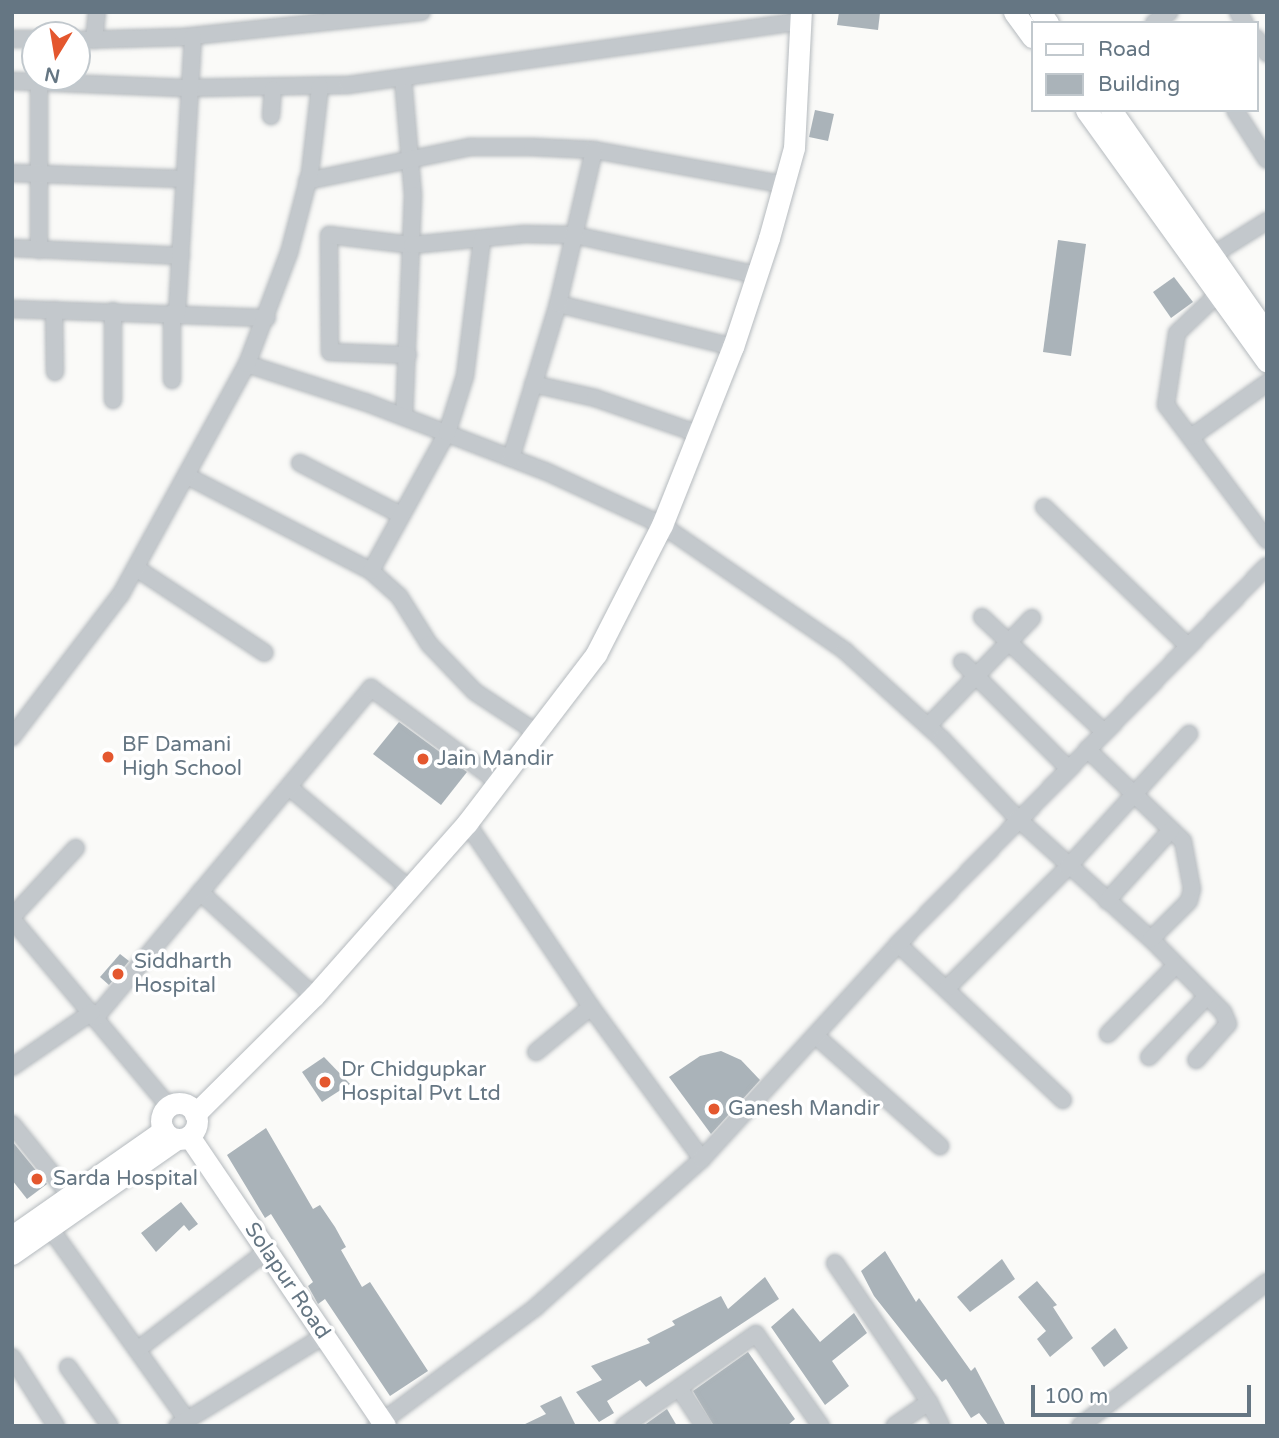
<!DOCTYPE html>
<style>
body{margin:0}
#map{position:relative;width:1279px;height:1438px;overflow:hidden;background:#fafaf8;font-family:"Varela Round",sans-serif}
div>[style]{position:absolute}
.building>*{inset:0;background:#aab3b9}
.roads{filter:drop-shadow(0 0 2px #b5babe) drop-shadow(0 0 2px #b5babe)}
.minor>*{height:16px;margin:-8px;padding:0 8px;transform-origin:8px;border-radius:8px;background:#c3c8cc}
.major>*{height:21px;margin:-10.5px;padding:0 10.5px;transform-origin:10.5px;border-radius:10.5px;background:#fff}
.major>.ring{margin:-10.5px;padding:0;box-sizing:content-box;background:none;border:21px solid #fff;border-radius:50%}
.dots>*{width:19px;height:19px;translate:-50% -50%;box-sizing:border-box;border:4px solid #fff;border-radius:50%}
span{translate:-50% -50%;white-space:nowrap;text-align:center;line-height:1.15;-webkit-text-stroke:7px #fff;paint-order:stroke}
.poi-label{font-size:21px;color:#657683}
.left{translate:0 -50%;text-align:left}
.street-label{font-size:21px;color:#657683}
.frame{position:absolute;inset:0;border:14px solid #657683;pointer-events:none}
.legend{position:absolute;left:1031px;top:21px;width:228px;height:91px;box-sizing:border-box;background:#fff;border:2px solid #c1c8cd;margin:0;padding:9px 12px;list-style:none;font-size:21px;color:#657683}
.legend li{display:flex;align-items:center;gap:14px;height:35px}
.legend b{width:35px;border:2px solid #c1c8cd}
.north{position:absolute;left:21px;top:21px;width:70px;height:70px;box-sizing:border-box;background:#fff;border:2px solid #c1c8cd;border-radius:50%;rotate:191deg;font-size:19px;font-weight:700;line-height:28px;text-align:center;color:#657683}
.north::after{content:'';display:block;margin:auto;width:24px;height:32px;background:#e4572e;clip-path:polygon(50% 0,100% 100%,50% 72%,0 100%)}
.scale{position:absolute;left:1031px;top:1385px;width:220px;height:32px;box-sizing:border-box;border:4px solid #657683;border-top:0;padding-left:9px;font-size:21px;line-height:24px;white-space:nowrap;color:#657683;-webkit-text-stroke:5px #fff;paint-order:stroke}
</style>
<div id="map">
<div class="building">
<i style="clip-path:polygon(839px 12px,880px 13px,878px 30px,837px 25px)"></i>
<i style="clip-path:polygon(815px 110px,834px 114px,828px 141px,809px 137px)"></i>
<i style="clip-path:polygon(1058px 240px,1086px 244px,1071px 356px,1043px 352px)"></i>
<i style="clip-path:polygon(1174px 277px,1193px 302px,1171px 318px,1153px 292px)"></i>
<i style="clip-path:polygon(399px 722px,467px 772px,441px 805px,373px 754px)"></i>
<i style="clip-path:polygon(120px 954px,129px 961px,109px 985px,100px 977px)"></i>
<i style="clip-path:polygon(721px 1051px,741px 1060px,760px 1080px,711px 1134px,669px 1077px,700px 1056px)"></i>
<i style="clip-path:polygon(324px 1057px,350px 1084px,322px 1102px,302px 1072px)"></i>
<i style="clip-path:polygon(266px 1128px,313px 1209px,320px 1205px,335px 1227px,346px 1247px,341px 1250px,362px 1287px,370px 1282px,428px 1371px,390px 1396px,325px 1299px,318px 1304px,308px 1286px,313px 1282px,293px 1249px,271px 1214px,265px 1218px,227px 1155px)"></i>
<i style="clip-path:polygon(12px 1141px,47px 1184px,27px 1199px,12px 1180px)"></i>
<i style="clip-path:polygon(181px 1202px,198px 1224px,189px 1231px,184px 1225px,156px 1252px,141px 1233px)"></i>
<i style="clip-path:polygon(885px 1251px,916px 1302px,919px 1298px,971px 1371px,975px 1367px,1006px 1426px,989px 1426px,979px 1413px,971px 1418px,946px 1379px,942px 1382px,874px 1296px,861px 1271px)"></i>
<i style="clip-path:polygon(1002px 1259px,1015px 1279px,970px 1312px,957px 1297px)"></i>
<i style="clip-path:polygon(765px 1277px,779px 1299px,646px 1387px,640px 1380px,607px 1401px,614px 1413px,599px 1422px,576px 1392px,602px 1380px,591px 1366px,650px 1343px,647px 1339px,675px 1325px,672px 1321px,721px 1296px,728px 1309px)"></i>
<i style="clip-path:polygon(1037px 1281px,1057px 1305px,1053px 1307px,1073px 1338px,1050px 1357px,1037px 1339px,1046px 1331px,1018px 1297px)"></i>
<i style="clip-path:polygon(793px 1308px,820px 1342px,854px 1313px,867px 1333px,832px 1361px,849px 1386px,825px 1405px,771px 1327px)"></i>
<i style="clip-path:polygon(1115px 1328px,1128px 1348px,1104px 1367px,1091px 1348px)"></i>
<i style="clip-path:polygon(748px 1352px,795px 1419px,787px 1426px,714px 1426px,693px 1391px)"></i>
<i style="clip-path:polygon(561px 1396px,576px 1426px,521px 1426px,546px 1414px,540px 1406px)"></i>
<i style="clip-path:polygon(667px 1409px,677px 1426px,643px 1426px)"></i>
</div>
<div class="roads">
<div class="minor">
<i style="left:1238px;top:12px;width:13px;rotate:58deg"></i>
<i style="left:1154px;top:23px;width:19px;rotate:-35deg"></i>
<i style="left:1256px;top:38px;width:19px;rotate:54deg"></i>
<i style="left:12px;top:39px;width:23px"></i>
<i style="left:77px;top:40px;width:106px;rotate:-1.6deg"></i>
<i style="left:183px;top:37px;width:240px;rotate:-6deg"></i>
<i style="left:94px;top:40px;width:28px;rotate:-84deg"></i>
<i style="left:403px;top:78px;width:117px;rotate:85.1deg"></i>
<i style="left:413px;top:195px;width:222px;rotate:92.3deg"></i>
<i style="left:12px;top:81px;width:178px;rotate:2.3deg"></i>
<i style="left:190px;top:88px;width:158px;rotate:-1.1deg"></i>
<i style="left:348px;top:85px;width:457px;rotate:-8deg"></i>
<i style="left:39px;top:83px;width:167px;rotate:90deg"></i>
<i style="left:1235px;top:110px;width:59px;rotate:57.4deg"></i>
<i style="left:271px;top:116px;width:27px;rotate:-86deg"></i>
<i style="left:12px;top:173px;width:173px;rotate:2deg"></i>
<i style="left:307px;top:181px;width:167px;rotate:-11.8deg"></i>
<i style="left:470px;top:147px;width:62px"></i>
<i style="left:532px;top:147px;width:62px;rotate:2.8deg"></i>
<i style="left:594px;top:150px;width:195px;rotate:10.3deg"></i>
<i style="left:12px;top:248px;width:169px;rotate:2.7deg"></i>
<i style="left:1211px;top:256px;width:66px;rotate:-32deg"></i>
<i style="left:1219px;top:293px;width:58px;rotate:136.4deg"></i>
<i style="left:1177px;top:333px;width:73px;rotate:98.7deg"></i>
<i style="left:1166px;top:405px;width:169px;rotate:53.2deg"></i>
<i style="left:558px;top:304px;width:180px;rotate:13.8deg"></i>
<i style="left:12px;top:309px;width:255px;rotate:2deg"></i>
<i style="left:54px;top:310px;width:62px;rotate:89.1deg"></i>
<i style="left:177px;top:314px;width:278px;rotate:-86.7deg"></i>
<i style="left:408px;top:355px;width:78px;rotate:-177.8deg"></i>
<i style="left:330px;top:352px;width:117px;rotate:-90.5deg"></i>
<i style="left:329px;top:235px;width:84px;rotate:6.9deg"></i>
<i style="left:412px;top:245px;width:113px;rotate:-5.6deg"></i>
<i style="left:524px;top:234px;width:50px;rotate:1.1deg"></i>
<i style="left:574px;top:235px;width:187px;rotate:12.3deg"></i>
<i style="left:247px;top:364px;width:124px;rotate:17.9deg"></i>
<i style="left:365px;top:402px;width:193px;rotate:21deg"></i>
<i style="left:545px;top:471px;width:129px;rotate:24.8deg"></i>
<i style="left:662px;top:525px;width:222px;rotate:34.5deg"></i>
<i style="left:845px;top:651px;width:131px;rotate:42.2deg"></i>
<i style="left:942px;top:739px;width:110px;rotate:46.5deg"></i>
<i style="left:1018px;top:819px;width:179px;rotate:42.1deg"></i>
<i style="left:1151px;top:939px;width:103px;rotate:45.4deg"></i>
<i style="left:1223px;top:1012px;width:13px;rotate:67deg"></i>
<i style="left:1228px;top:1024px;width:48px;rotate:131.6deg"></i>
<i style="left:172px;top:380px;width:67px;rotate:-90deg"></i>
<i style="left:533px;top:384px;width:64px;rotate:12.7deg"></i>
<i style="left:595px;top:398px;width:110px;rotate:19.1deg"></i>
<i style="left:113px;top:400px;width:89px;rotate:-90deg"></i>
<i style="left:1191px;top:437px;width:93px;rotate:-35.4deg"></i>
<i style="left:511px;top:458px;width:161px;rotate:-73deg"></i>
<i style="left:558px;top:304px;width:158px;rotate:-76.8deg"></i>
<i style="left:300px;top:463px;width:114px;rotate:27.2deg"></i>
<i style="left:187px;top:476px;width:207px;rotate:27.3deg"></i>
<i style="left:371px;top:571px;width:38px;rotate:42deg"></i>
<i style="left:399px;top:596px;width:57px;rotate:58deg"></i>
<i style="left:429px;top:644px;width:66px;rotate:46.2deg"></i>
<i style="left:475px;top:692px;width:73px;rotate:33.3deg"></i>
<i style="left:1044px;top:507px;width:200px;rotate:44deg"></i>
<i style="left:136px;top:568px;width:154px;rotate:33.4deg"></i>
<i style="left:371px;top:571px;width:158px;rotate:-61.2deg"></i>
<i style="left:447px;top:433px;width:60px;rotate:-72.5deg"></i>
<i style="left:465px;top:376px;width:138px;rotate:-82.9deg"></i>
<i style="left:982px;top:617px;width:168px;rotate:43.3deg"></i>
<i style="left:962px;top:662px;width:150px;rotate:45deg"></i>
<i style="left:928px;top:726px;width:150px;rotate:-46.1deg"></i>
<i style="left:12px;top:737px;width:180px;rotate:-52.7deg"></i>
<i style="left:121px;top:594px;width:262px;rotate:-61.3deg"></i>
<i style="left:247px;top:364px;width:119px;rotate:-69.3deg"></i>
<i style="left:289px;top:253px;width:83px;rotate:-75.3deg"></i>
<i style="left:310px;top:173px;width:87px;rotate:-83.4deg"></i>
<i style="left:1087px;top:749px;width:133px;rotate:43.8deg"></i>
<i style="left:1183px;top:841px;width:49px;rotate:79.4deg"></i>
<i style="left:1192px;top:889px;width:12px;rotate:104deg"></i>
<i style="left:1189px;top:901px;width:54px;rotate:135deg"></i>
<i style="left:289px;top:787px;width:157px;rotate:40.1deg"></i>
<i style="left:467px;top:823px;width:222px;rotate:56deg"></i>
<i style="left:591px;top:1007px;width:188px;rotate:53.9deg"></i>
<i style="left:200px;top:892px;width:154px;rotate:42.4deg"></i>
<i style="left:1107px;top:901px;width:96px;rotate:-48deg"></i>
<i style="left:12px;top:917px;width:94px;rotate:-47.2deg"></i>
<i style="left:12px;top:919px;width:245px;rotate:50.1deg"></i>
<i style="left:898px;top:944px;width:227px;rotate:43.4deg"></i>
<i style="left:946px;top:989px;width:173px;rotate:-45deg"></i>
<i style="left:1068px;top:867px;width:180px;rotate:-47.7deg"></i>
<i style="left:96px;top:1017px;width:429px;rotate:-50.1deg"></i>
<i style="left:371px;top:688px;width:158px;rotate:36.5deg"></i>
<i style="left:1108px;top:1034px;width:95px;rotate:-45.4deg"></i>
<i style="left:816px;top:1036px;width:166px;rotate:41.6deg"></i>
<i style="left:536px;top:1052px;width:71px;rotate:-39.3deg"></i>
<i style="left:1149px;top:1057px;width:84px;rotate:-46.4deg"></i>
<i style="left:12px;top:1067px;width:97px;rotate:-34.5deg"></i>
<i style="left:12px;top:1124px;width:92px;rotate:51.1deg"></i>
<i style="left:50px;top:1228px;width:234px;rotate:54.5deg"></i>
<i style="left:835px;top:1263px;width:168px;rotate:55.9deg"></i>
<i style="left:929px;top:1402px;width:42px;rotate:145.6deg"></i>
<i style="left:137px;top:1350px;width:163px;rotate:-37.3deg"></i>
<i style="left:12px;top:1357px;width:82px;rotate:57.5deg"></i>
<i style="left:68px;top:1367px;width:72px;rotate:54.6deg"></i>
<i style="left:679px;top:1388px;width:45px;rotate:56.7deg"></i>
<i style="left:929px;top:1402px;width:27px;rotate:63deg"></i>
<i style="left:177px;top:1426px;width:172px;rotate:-31.5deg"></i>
<i style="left:376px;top:1426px;width:199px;rotate:-36.6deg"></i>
<i style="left:536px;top:1307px;width:222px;rotate:-41.7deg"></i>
<i style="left:702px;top:1159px;width:291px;rotate:-47.6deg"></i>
<i style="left:898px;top:944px;width:528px;rotate:-45.69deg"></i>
<i style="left:624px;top:1426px;width:161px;rotate:-34.9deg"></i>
<i style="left:756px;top:1334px;width:113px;rotate:54.8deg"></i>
<i style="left:1080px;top:1426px;width:236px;rotate:-37.6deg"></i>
</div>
<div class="major">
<i style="left:1014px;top:12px;width:31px;rotate:54deg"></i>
<i style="left:1040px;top:12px;width:14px;rotate:54deg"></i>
<i style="left:1086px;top:110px;width:310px;rotate:54.3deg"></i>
<i style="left:1111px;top:110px;width:273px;rotate:55.1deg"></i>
<i class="ring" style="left:161px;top:1103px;width:15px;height:15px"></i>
<i style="left:195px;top:1114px;width:168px;rotate:-44.8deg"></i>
<i style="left:314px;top:996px;width:231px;rotate:-48.5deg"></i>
<i style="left:467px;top:823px;width:213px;rotate:-52.6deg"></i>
<i style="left:596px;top:654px;width:145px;rotate:-62.9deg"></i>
<i style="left:662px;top:525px;width:192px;rotate:-68.3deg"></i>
<i style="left:733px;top:347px;width:115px;rotate:-71.7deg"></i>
<i style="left:769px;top:238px;width:93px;rotate:-74.5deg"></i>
<i style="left:794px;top:148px;width:136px;rotate:-87.1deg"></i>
<i style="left:189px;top:1136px;width:350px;rotate:55.9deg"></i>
<i style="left:12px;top:1236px;width:185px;rotate:-34.9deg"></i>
<i style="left:12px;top:1254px;width:201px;rotate:-34.9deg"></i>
</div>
</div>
<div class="dots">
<i style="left:108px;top:757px;background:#e4572e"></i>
<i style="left:423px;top:759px;background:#e4572e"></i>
<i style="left:118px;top:974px;background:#e4572e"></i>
<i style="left:325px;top:1082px;background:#e4572e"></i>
<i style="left:714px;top:1109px;background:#e4572e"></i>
<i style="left:37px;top:1179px;background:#e4572e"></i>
</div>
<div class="poi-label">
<span class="left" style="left:122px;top:757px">BF Damani<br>High School</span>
<span class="left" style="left:437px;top:759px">Jain Mandir</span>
<span class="left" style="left:134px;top:974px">Siddharth<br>Hospital</span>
<span class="left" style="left:341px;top:1082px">Dr Chidgupkar<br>Hospital Pvt Ltd</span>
<span class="left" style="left:728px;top:1109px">Ganesh Mandir</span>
<span class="left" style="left:53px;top:1179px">Sarda Hospital</span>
</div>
<div class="street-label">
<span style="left:287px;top:1281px;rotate:56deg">Solapur Road</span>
</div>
<div class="frame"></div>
<ul class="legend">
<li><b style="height:9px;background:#fff"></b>Road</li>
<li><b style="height:19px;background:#aab3b9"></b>Building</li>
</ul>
<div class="north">N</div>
<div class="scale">100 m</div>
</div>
